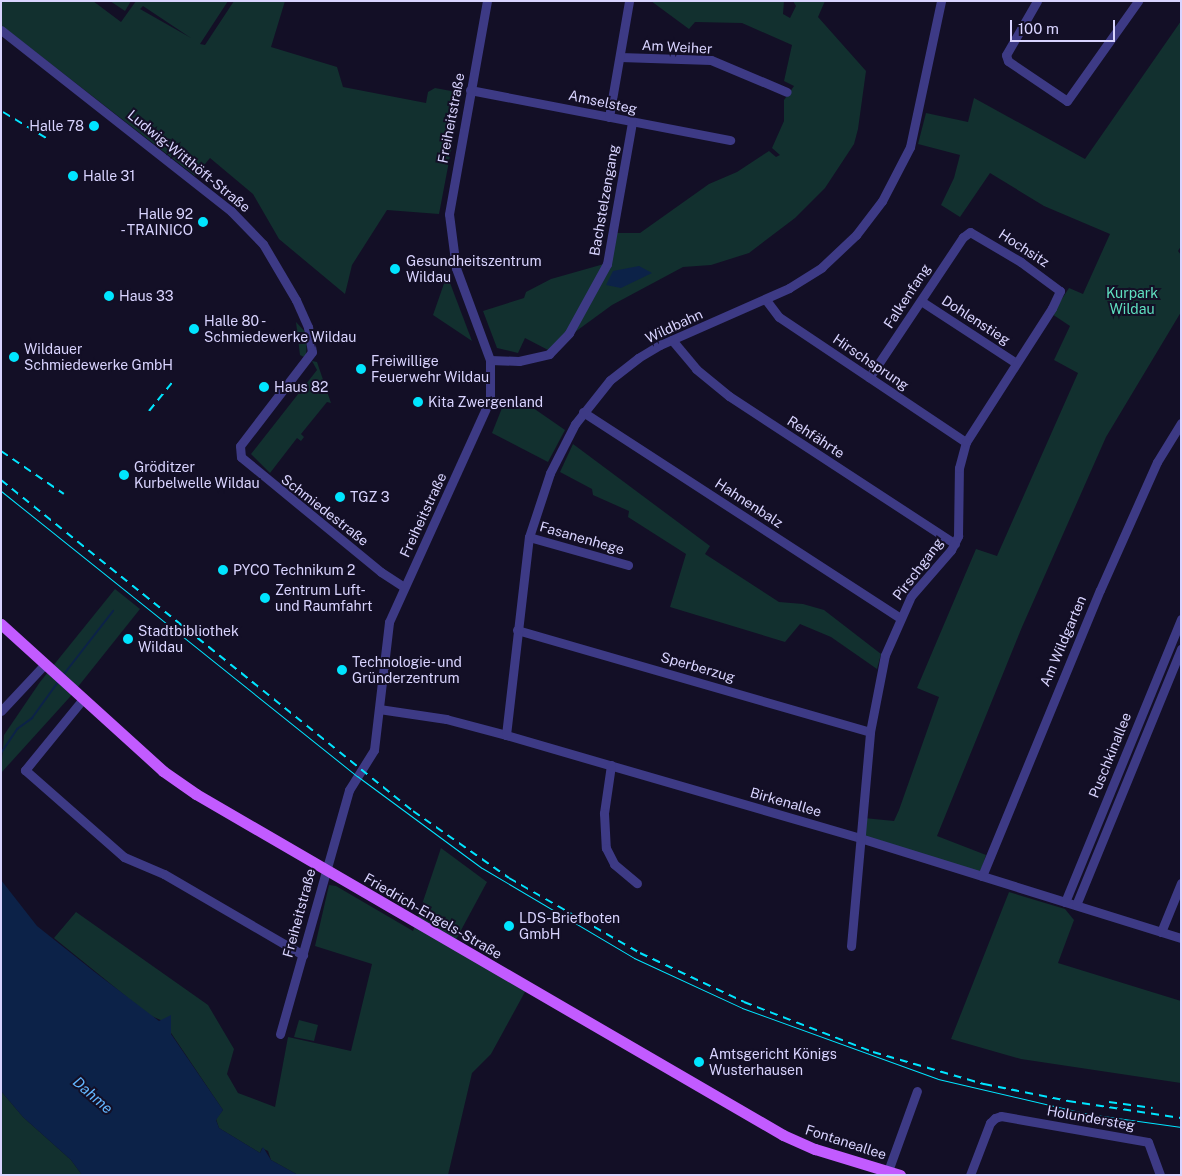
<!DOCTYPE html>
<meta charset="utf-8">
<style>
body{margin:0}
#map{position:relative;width:1182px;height:1176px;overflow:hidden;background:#130f26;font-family:"Public Sans",sans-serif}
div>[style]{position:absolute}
.green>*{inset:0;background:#12302f}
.water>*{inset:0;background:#0c2248}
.stream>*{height:2px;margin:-1px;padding:0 1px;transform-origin:1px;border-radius:1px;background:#0c2248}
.minor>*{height:9px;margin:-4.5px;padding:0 4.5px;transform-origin:4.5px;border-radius:4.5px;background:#3d3a85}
.major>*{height:11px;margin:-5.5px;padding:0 5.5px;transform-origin:5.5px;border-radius:5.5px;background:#c25bff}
.tram>*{height:1px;margin:-0.5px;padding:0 0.5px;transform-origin:0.5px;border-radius:0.5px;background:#00e5ff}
.rail>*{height:2px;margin-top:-1px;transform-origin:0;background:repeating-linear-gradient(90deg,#00e5ff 0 8px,transparent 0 14px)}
.dots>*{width:14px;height:14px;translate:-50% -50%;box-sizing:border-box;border:2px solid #130f26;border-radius:50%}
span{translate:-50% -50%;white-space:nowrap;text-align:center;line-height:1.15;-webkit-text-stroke:4px #130f26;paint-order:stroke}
.street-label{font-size:14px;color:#d9d4ff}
.poi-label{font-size:14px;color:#d9d4ff}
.right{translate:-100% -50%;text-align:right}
.left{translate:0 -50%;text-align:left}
.park-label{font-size:14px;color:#5fe0c0}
.water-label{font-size:15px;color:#62b6ff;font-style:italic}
.frame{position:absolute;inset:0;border:2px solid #d9d4ff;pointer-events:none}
.scale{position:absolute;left:1010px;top:20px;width:105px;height:22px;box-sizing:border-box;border:2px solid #d9d4ff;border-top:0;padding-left:6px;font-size:15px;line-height:18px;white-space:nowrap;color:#d9d4ff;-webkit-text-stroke:4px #130f26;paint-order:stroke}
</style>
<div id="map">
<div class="green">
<i style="clip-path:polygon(evenodd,1px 1px,93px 1px,121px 22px,136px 1px,228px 1px,200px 44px,205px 45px,234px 1px,285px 1px,271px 47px,337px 67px,343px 87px,426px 103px,428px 92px,435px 88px,462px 93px,439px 214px,387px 210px,352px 265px,345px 294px,279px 239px,253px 194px,210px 158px,195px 176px,1px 25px,1px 1px,143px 6px,191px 38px,140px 9px,143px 6px)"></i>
<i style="clip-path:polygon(110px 1px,131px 1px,125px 11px)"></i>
<i style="clip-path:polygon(651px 1px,784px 1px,783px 14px,790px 18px,796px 6px,793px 1px,825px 1px,818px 17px,866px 71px,858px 129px,854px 144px,825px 188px,795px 218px,749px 253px,711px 265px,683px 267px,612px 305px,575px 332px,573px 328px,595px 289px,615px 233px,640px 233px,709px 184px,737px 172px,769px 151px,776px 157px,780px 155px,772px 148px,784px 121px,784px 100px,794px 86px,784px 81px,792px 45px,742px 23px,695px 22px,689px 29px)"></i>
<i style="clip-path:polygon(1181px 21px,1181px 246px,1178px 251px,1181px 255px,1181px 312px,1106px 437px,1022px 627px,937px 836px,986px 855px,980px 873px,862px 837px,864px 818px,894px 821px,899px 810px,939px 697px,917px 688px,976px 549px,997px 556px,1078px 373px,1054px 360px,1070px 326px,1052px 314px,1069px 288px,1083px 294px,1110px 234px,1044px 206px,990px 173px,960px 217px,941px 205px,954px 178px,960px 155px,918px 144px,926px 113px,968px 122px,974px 98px,1085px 159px)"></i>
<i style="clip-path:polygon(604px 264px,561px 341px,550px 351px,525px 338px,518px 353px,497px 348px,483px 311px,524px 298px,526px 292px,551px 279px)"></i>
<i style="clip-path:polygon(447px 275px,472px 341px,433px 315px)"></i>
<i style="clip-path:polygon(296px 322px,307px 334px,306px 358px,300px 355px)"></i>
<i style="clip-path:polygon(312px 361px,317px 362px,331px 403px,327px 402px,301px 434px,304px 437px,301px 441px,297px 438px,270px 473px,251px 454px,317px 370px)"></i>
<i style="clip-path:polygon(504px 403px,526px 403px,565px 430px,548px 462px,492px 433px)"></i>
<i style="clip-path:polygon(573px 444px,710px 546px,705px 554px,779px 602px,803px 604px,824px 610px,881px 654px,877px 669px,831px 637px,800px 624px,785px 642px,670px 607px,686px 554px,628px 517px,629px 511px,593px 495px,592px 489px,560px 472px)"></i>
<i style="clip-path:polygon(115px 589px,140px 609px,69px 698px,1px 773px,4px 735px,40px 682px)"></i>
<i style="clip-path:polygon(441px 848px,487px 882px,452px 947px,526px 990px,491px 1054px,472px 1073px,448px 1175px,298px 1175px,271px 1160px,268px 1151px,262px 1148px,260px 1153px,219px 1128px,216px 1119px,223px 1110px,163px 1021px,149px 1015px,54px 938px,76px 912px,208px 1005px,234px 1049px,227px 1074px,238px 1093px,275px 1107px,288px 1037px,351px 1051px,372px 964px,315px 946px,329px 885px,336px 886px,413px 931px)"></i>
<i style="clip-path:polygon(1009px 892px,1065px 909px,1074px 920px,1058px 963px,1181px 1001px,1181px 1083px,1021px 1059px,951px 1039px)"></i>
<i style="clip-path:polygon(299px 1020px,318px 1025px,314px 1041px,294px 1037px)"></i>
<i style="clip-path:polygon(1px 1091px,23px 1117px,71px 1160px,82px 1175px,1px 1175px)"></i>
</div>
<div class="water">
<i style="clip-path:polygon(639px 266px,652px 273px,621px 288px,606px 285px,613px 271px)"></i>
<i style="clip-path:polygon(1px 880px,37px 926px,96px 973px,159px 1021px,171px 1015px,171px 1034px,223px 1110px,216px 1120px,219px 1128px,260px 1153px,263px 1147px,271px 1160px,298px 1175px,82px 1175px,71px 1160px,23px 1117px,1px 1091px)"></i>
</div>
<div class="stream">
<i style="left:64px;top:674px;width:80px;rotate:-52.1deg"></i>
<i style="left:1px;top:753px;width:29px;rotate:-56deg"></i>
<i style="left:17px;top:729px;width:19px;rotate:-36deg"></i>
<i style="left:32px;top:718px;width:44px;rotate:-54.2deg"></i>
</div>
<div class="minor">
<i style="left:1037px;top:1px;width:62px;rotate:119.9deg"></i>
<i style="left:1006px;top:55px;width:6px;rotate:72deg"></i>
<i style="left:1008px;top:61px;width:71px;rotate:34.1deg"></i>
<i style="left:1067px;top:101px;width:123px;rotate:-54.6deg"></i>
<i style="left:1px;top:30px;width:293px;rotate:38.2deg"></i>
<i style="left:231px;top:211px;width:46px;rotate:45.9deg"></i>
<i style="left:263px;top:244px;width:65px;rotate:59.5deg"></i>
<i style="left:296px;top:300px;width:30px;rotate:66deg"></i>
<i style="left:308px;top:327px;width:25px;rotate:81deg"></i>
<i style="left:312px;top:352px;width:118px;rotate:127.5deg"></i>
<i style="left:240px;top:446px;width:11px;rotate:85deg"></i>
<i style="left:241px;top:457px;width:181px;rotate:39.4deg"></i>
<i style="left:381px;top:572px;width:27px;rotate:33deg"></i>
<i style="left:620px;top:57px;width:91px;rotate:1.9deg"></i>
<i style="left:711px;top:60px;width:82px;rotate:22.8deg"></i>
<i style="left:470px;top:90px;width:265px;rotate:10.9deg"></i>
<i style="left:609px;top:117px;width:118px;rotate:-80.2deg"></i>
<i style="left:766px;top:300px;width:21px;rotate:53deg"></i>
<i style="left:779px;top:317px;width:225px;rotate:33.8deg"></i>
<i style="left:921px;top:301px;width:113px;rotate:33.1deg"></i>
<i style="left:672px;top:340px;width:38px;rotate:50deg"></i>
<i style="left:696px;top:369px;width:43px;rotate:39.3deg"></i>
<i style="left:729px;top:396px;width:270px;rotate:33.2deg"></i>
<i style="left:490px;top:360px;width:29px;rotate:2deg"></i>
<i style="left:519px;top:361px;width:31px;rotate:-13deg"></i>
<i style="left:549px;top:354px;width:29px;rotate:-46deg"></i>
<i style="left:569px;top:333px;width:79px;rotate:-61.2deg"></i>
<i style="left:607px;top:264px;width:144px;rotate:-80deg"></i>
<i style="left:583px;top:412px;width:378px;rotate:33deg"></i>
<i style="left:529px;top:537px;width:103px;rotate:15.8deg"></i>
<i style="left:517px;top:630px;width:367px;rotate:16.1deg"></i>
<i style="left:83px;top:699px;width:92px;rotate:129.2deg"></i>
<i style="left:25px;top:770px;width:132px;rotate:41.3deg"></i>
<i style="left:124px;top:857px;width:43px;rotate:23deg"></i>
<i style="left:164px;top:874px;width:161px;rotate:30.2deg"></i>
<i style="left:379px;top:709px;width:68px;rotate:8.5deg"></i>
<i style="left:446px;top:719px;width:62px;rotate:14.9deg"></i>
<i style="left:506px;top:735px;width:369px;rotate:16.2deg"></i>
<i style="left:860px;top:838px;width:336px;rotate:17.3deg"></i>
<i style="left:1px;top:711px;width:64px;rotate:-46.9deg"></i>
<i style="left:506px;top:735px;width:199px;rotate:-83.4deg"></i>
<i style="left:529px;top:537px;width:67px;rotate:-71.8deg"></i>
<i style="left:550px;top:473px;width:55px;rotate:-63deg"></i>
<i style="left:575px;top:424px;width:56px;rotate:-51.5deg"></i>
<i style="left:610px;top:380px;width:36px;rotate:-38deg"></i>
<i style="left:638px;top:358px;width:26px;rotate:-31deg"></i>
<i style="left:660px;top:345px;width:141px;rotate:-23.8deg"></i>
<i style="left:789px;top:288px;width:39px;rotate:-32deg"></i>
<i style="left:822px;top:267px;width:47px;rotate:-43.3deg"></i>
<i style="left:856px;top:235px;width:43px;rotate:-52.6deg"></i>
<i style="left:882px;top:201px;width:61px;rotate:-62.6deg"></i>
<i style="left:910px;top:147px;width:149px;rotate:-78deg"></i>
<i style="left:611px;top:765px;width:49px;rotate:98.3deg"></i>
<i style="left:604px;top:813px;width:35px;rotate:87deg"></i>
<i style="left:606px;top:848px;width:18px;rotate:63deg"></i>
<i style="left:614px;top:864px;width:30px;rotate:40deg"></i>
<i style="left:982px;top:876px;width:309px;rotate:-67.6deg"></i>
<i style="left:1100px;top:590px;width:140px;rotate:-66deg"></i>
<i style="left:1157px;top:462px;width:46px;rotate:-58.4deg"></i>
<i style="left:1065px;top:902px;width:306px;rotate:-67.7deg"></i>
<i style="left:1076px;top:905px;width:277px;rotate:-67.7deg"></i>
<i style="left:1161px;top:932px;width:53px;rotate:-67.8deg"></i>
<i style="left:851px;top:946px;width:215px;rotate:-84.9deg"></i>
<i style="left:870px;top:732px;width:78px;rotate:-79deg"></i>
<i style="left:885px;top:655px;width:64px;rotate:-66.2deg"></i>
<i style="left:911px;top:596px;width:61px;rotate:-49deg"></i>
<i style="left:951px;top:550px;width:16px;rotate:-63deg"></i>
<i style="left:958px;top:536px;width:68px;rotate:-89.2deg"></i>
<i style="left:959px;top:468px;width:27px;rotate:-75deg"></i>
<i style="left:966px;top:442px;width:159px;rotate:-57.3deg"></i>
<i style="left:1052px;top:308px;width:19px;rotate:-65deg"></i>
<i style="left:1060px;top:291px;width:49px;rotate:-143.4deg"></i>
<i style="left:1021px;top:262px;width:59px;rotate:-149.5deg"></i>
<i style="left:970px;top:232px;width:9px;rotate:144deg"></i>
<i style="left:963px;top:237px;width:169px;rotate:123.7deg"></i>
<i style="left:280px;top:1034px;width:254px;rotate:-74.2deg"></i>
<i style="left:349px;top:790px;width:47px;rotate:-58deg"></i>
<i style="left:374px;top:750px;width:129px;rotate:-83.3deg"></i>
<i style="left:389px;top:622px;width:245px;rotate:-65.6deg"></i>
<i style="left:490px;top:399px;width:39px;rotate:-90deg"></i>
<i style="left:490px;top:360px;width:98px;rotate:-110.3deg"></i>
<i style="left:456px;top:268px;width:54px;rotate:-97.4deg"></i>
<i style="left:449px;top:214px;width:216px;rotate:-79.9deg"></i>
<i style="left:888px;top:1171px;width:85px;rotate:-70.1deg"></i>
<i style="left:970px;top:1175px;width:56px;rotate:-69deg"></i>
<i style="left:990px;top:1123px;width:7px;rotate:-45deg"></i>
<i style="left:995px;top:1118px;width:6px;rotate:-18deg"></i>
<i style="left:1001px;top:1116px;width:149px;rotate:10deg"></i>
<i style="left:1148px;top:1142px;width:35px;rotate:70deg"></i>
</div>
<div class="major">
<i style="left:1px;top:624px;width:219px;rotate:42.2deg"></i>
<i style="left:163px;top:771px;width:40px;rotate:34.9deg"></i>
<i style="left:196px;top:794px;width:679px;rotate:30.15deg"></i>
<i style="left:783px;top:1135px;width:35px;rotate:24deg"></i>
<i style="left:815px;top:1149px;width:89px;rotate:17deg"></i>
</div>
<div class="tram">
<i style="left:1px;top:491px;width:456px;rotate:38.7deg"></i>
<i style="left:357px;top:776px;width:155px;rotate:36.4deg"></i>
<i style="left:482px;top:868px;width:177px;rotate:30.6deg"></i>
<i style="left:634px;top:958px;width:119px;rotate:24.8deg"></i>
<i style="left:742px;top:1008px;width:208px;rotate:19.9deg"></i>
<i style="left:938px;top:1079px;width:154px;rotate:13.1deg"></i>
<i style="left:1088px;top:1114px;width:94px;rotate:8deg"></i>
</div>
<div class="rail">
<i style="left:3px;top:112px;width:52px;rotate:31deg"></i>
<i style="left:149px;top:411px;width:41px;rotate:-50.9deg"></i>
<i style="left:1px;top:451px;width:76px;rotate:34.3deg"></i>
<i style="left:1px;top:480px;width:528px;rotate:38.78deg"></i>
<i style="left:413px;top:811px;width:117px;rotate:34.9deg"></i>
<i style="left:509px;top:878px;width:151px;rotate:29.8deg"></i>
<i style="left:640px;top:953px;width:115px;rotate:25.2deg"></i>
<i style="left:744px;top:1002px;width:138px;rotate:21.2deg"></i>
<i style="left:873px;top:1052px;width:116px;rotate:16.1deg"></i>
<i style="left:984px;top:1084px;width:86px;rotate:11.4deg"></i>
<i style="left:1068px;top:1101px;width:114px;rotate:8.6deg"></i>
<i style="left:1109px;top:1102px;width:44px;rotate:7.8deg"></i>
</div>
<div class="dots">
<i style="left:94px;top:126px;background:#00e5ff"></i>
<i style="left:73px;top:176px;background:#00e5ff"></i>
<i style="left:203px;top:222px;background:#00e5ff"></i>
<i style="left:395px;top:269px;background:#00e5ff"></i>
<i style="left:109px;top:296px;background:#00e5ff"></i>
<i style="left:194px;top:329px;background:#00e5ff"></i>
<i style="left:14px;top:357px;background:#00e5ff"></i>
<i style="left:361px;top:369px;background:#00e5ff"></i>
<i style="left:264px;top:387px;background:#00e5ff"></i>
<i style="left:418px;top:402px;background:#00e5ff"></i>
<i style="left:124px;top:475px;background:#00e5ff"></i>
<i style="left:340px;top:497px;background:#00e5ff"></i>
<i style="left:223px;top:570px;background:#00e5ff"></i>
<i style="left:265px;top:598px;background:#00e5ff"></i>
<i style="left:128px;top:639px;background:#00e5ff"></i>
<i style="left:342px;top:670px;background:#00e5ff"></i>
<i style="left:509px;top:926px;background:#00e5ff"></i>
<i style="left:699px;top:1062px;background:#00e5ff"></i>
</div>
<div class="street-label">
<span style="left:677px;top:47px;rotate:3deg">Am Weiher</span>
<span style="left:603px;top:102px;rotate:12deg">Amselsteg</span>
<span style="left:451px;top:118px;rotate:-79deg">Freiheitstraße</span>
<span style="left:189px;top:161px;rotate:39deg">Ludwig-Witthöft-Straße</span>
<span style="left:604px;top:200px;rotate:-80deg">Bachstelzengang</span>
<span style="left:1024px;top:248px;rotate:33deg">Hochsitz</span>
<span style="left:907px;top:296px;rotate:-57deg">Falkenfang</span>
<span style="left:976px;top:320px;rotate:33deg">Dohlenstieg</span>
<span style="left:674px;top:326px;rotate:-25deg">Wildbahn</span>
<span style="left:871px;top:362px;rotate:34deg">Hirschsprung</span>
<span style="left:816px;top:437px;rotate:33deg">Rehfährte</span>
<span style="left:749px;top:503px;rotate:33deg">Hahnenbalz</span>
<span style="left:325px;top:510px;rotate:38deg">Schmiedestraße</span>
<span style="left:423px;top:515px;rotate:-65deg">Freiheitstraße</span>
<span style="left:582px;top:538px;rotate:16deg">Fasanenhege</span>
<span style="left:918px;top:569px;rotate:-53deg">Pirschgang</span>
<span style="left:1063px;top:641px;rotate:-67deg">Am Wildgarten</span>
<span style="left:698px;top:667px;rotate:16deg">Sperberzug</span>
<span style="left:1110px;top:755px;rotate:-68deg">Puschkinallee</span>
<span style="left:786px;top:802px;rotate:16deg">Birkenallee</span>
<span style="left:299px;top:913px;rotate:-75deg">Freiheitstraße</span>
<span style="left:433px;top:916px;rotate:30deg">Friedrich-Engels-Straße</span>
<span style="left:1091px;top:1118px;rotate:10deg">Holundersteg</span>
<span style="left:846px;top:1142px;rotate:18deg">Fontaneallee</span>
</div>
<div class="poi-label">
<span class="right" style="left:84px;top:126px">Halle 78</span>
<span class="left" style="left:83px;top:176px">Halle 31</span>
<span class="right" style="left:193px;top:222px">Halle 92<br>- TRAINICO</span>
<span class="left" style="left:406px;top:269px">Gesundheitszentrum<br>Wildau</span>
<span class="left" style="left:119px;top:296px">Haus 33</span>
<span class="left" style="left:204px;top:329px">Halle 80 -<br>Schmiedewerke Wildau</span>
<span class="left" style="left:24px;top:357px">Wildauer<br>Schmiedewerke GmbH</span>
<span class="left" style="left:371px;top:369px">Freiwillige<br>Feuerwehr Wildau</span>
<span class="left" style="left:274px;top:387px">Haus 82</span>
<span class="left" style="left:428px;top:402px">Kita Zwergenland</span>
<span class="left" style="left:134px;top:475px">Gröditzer<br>Kurbelwelle Wildau</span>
<span class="left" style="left:350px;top:497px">TGZ 3</span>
<span class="left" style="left:233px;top:570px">PYCO Technikum 2</span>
<span class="left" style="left:275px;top:598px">Zentrum Luft-<br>und Raumfahrt</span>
<span class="left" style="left:138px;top:639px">Stadtbibliothek<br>Wildau</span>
<span class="left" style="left:352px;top:670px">Technologie- und<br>Gründerzentrum</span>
<span class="left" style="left:519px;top:926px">LDS-Briefboten<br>GmbH</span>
<span class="left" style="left:709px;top:1062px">Amtsgericht Königs<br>Wusterhausen</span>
</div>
<div class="park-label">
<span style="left:1132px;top:301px">Kurpark<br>Wildau</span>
</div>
<div class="water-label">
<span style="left:93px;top:1095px;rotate:41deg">Dahme</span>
</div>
<div class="frame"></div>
<div class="scale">100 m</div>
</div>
